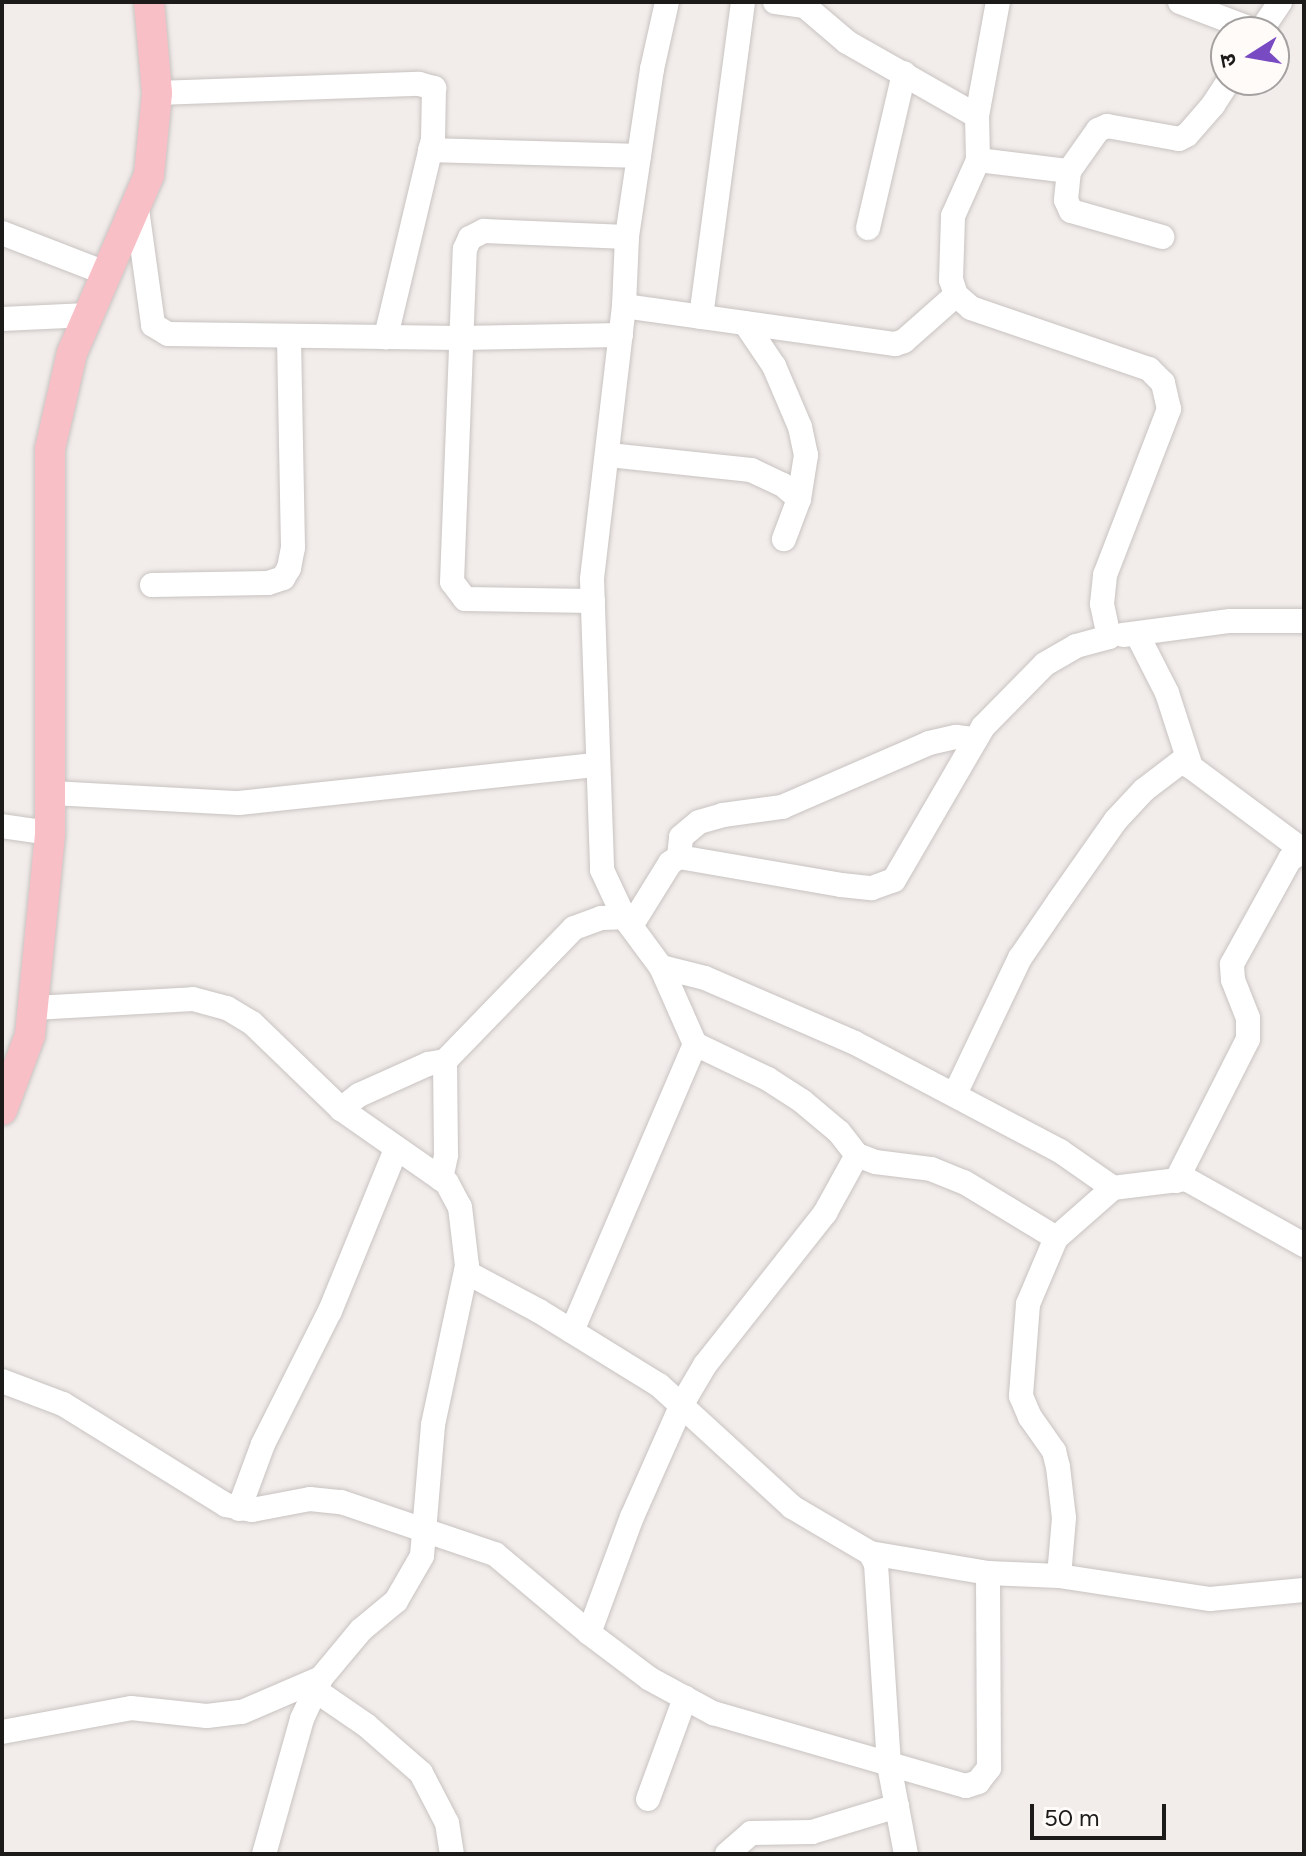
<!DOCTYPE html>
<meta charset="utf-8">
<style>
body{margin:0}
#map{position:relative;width:1306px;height:1856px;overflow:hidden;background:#f2edeb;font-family:Figtree,"Noto Sans Devanagari",sans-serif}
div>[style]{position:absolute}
.roads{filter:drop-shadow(0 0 2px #c8c3c1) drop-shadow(0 0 2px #c8c3c1)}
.minor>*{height:24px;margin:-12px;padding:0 12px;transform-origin:12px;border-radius:12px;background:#fff}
.major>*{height:30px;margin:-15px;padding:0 15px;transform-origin:15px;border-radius:15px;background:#f8bfc7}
span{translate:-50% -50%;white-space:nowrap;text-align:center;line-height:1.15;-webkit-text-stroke:8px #fffbf9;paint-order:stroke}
.frame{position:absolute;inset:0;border:4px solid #1c1b1a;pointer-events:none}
.north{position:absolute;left:1210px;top:16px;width:80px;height:80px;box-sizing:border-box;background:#fffbf9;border:2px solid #a4a1a0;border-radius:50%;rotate:259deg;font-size:22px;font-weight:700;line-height:32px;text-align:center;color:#1c1b1a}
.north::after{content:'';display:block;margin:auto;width:28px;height:36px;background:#794bc3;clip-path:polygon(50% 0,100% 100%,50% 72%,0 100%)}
.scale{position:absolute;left:1030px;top:1804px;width:136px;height:36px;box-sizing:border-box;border:4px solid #1c1b1a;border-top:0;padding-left:10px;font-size:24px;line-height:28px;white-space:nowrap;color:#1c1b1a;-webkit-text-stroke:6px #fffbf9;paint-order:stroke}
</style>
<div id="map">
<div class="roads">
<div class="minor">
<i style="left:667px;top:2px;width:69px;rotate:102.6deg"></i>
<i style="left:652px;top:69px;width:170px;rotate:98.5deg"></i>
<i style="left:627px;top:237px;width:69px;rotate:92.5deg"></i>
<i style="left:624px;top:306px;width:275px;rotate:96.7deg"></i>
<i style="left:592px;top:579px;width:291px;rotate:88deg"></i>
<i style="left:602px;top:870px;width:52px;rotate:64.9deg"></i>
<i style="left:624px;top:917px;width:62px;rotate:53.5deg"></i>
<i style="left:661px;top:967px;width:84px;rotate:66.2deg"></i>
<i style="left:695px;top:1044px;width:81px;rotate:25.6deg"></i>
<i style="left:768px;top:1079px;width:40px;rotate:32.9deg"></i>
<i style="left:802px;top:1101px;width:48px;rotate:40deg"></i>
<i style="left:839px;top:1132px;width:29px;rotate:52deg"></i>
<i style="left:857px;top:1155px;width:19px;rotate:21deg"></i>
<i style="left:875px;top:1162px;width:56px;rotate:7.1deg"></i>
<i style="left:931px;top:1169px;width:35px;rotate:22deg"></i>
<i style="left:964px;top:1182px;width:108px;rotate:31.3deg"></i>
<i style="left:775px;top:2px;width:27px;rotate:8deg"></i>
<i style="left:1180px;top:2px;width:85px;rotate:20.8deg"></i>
<i style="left:1260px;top:32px;width:36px;rotate:-56deg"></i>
<i style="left:157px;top:93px;width:262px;rotate:-2deg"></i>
<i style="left:419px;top:84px;width:16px;rotate:15deg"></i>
<i style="left:434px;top:88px;width:51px;rotate:91.1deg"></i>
<i style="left:433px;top:139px;width:204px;rotate:103.4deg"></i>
<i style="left:977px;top:116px;width:116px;rotate:-79.6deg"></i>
<i style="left:430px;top:150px;width:209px;rotate:1.6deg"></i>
<i style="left:978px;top:160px;width:92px;rotate:6.9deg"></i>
<i style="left:1069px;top:171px;width:50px;rotate:-54.7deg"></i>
<i style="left:1098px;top:130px;width:10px;rotate:-24deg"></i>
<i style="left:1107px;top:126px;width:73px;rotate:10.2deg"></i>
<i style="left:1179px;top:139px;width:9px;rotate:-27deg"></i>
<i style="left:1187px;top:135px;width:40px;rotate:-49deg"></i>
<i style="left:1213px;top:105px;width:30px;rotate:-57deg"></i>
<i style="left:1069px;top:171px;width:29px;rotate:96deg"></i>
<i style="left:1066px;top:200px;width:12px;rotate:66deg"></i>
<i style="left:1071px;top:211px;width:95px;rotate:15.9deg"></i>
<i style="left:137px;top:209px;width:117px;rotate:82.1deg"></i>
<i style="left:153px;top:325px;width:17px;rotate:31deg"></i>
<i style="left:168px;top:334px;width:292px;rotate:0.8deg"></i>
<i style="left:460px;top:338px;width:161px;rotate:-1.1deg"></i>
<i style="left:868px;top:228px;width:159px;rotate:-76.9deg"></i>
<i style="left:2px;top:233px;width:110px;rotate:21.2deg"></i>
<i style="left:624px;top:306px;width:274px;rotate:8deg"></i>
<i style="left:895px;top:344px;width:9px;rotate:-18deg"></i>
<i style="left:904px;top:341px;width:69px;rotate:-41.5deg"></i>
<i style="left:701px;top:317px;width:318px;rotate:-82.4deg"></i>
<i style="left:2px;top:319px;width:86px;rotate:-2.7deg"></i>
<i style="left:745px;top:323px;width:52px;rotate:56deg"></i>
<i style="left:774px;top:366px;width:66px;rotate:66.9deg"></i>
<i style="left:800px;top:427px;width:29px;rotate:78deg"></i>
<i style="left:806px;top:455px;width:45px;rotate:99deg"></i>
<i style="left:799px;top:499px;width:43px;rotate:110.6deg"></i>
<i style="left:609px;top:455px;width:143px;rotate:6deg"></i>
<i style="left:751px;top:470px;width:35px;rotate:25deg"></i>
<i style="left:783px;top:485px;width:21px;rotate:41deg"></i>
<i style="left:152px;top:585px;width:116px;rotate:-1deg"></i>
<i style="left:268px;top:583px;width:16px;rotate:-18deg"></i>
<i style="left:283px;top:578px;width:12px;rotate:-59deg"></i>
<i style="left:289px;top:568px;width:21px;rotate:-79deg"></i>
<i style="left:293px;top:547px;width:211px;rotate:-91.1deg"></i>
<i style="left:593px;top:601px;width:128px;rotate:-179.1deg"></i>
<i style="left:465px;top:599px;width:21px;rotate:-127deg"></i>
<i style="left:452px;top:582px;width:333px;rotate:-87.8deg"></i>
<i style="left:465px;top:249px;width:12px;rotate:-66deg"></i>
<i style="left:470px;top:238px;width:16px;rotate:-27deg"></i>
<i style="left:484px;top:231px;width:143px;rotate:2.4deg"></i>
<i style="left:1137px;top:634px;width:66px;rotate:63deg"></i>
<i style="left:1167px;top:693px;width:78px;rotate:72deg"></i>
<i style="left:1191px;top:767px;width:127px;rotate:36.7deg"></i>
<i style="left:1293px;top:843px;width:11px;rotate:68deg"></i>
<i style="left:1123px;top:635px;width:108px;rotate:-7.5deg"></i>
<i style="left:1230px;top:621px;width:74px"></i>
<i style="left:52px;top:793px;width:187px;rotate:3.1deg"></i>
<i style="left:239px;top:803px;width:360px;rotate:-6.1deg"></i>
<i style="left:2px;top:826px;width:49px;rotate:8.3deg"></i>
<i style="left:679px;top:857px;width:20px;rotate:-84deg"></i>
<i style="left:681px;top:837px;width:23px;rotate:-40deg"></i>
<i style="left:699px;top:822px;width:25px;rotate:-16deg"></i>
<i style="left:723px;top:815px;width:60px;rotate:-7.7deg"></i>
<i style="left:782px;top:807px;width:160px;rotate:-23.5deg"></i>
<i style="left:929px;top:743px;width:28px;rotate:-13deg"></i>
<i style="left:956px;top:737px;width:20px;rotate:6deg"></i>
<i style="left:631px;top:926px;width:74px;rotate:-58.2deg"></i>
<i style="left:670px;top:863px;width:11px;rotate:-34deg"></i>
<i style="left:679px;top:857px;width:164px;rotate:9.8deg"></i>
<i style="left:841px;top:885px;width:31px;rotate:6deg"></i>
<i style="left:872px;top:888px;width:23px;rotate:-20deg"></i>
<i style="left:894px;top:880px;width:177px;rotate:-59.8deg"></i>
<i style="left:983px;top:727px;width:88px;rotate:-45.5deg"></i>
<i style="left:1045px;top:664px;width:36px;rotate:-30deg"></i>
<i style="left:1076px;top:646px;width:34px;rotate:-15deg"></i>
<i style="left:1109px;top:637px;width:34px;rotate:-102deg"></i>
<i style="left:1102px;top:604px;width:29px;rotate:-84deg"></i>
<i style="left:1105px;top:575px;width:178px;rotate:-68.9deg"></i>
<i style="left:1169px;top:409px;width:27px;rotate:-103deg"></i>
<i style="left:1163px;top:383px;width:20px;rotate:-135deg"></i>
<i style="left:1149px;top:369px;width:188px;rotate:-161.1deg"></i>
<i style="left:971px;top:308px;width:20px;rotate:-139deg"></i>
<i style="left:956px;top:295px;width:16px;rotate:-108deg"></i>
<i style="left:951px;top:280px;width:64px;rotate:-88.2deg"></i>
<i style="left:953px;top:216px;width:61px;rotate:-65.9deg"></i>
<i style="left:978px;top:160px;width:44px;rotate:-91.3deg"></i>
<i style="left:977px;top:116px;width:150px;rotate:-150.4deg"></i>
<i style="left:847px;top:42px;width:62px;rotate:-139.6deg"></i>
<i style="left:661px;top:967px;width:45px;rotate:14deg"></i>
<i style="left:705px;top:978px;width:163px;rotate:23.4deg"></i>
<i style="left:855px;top:1043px;width:232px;rotate:27.8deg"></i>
<i style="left:1060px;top:1151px;width:65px;rotate:34.9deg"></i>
<i style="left:34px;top:1008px;width:159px;rotate:-3.2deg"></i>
<i style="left:193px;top:999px;width:35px;rotate:15deg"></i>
<i style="left:227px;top:1008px;width:29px;rotate:31deg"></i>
<i style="left:252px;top:1023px;width:124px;rotate:44deg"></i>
<i style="left:341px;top:1109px;width:129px;rotate:34.9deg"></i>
<i style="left:447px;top:1183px;width:27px;rotate:62deg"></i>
<i style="left:460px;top:1207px;width:59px;rotate:83.2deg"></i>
<i style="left:467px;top:1266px;width:163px;rotate:102.1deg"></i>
<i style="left:433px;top:1425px;width:131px;rotate:94.8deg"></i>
<i style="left:422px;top:1556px;width:52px;rotate:120deg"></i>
<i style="left:396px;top:1601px;width:45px;rotate:140.4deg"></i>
<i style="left:361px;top:1630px;width:62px;rotate:129.8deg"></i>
<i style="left:321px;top:1678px;width:45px;rotate:114.9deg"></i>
<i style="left:302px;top:1719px;width:140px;rotate:105.7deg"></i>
<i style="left:955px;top:1094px;width:151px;rotate:-64.5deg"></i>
<i style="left:1020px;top:958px;width:69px;rotate:-55.6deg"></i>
<i style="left:1059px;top:901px;width:99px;rotate:-54.9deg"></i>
<i style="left:1116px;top:820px;width:41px;rotate:-47deg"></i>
<i style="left:1144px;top:790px;width:53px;rotate:-37.3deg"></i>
<i style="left:341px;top:1109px;width:23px;rotate:-38deg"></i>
<i style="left:359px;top:1095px;width:76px;rotate:-24.2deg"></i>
<i style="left:428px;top:1064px;width:17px;rotate:-10deg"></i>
<i style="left:441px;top:1179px;width:25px;rotate:-78deg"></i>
<i style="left:446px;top:1155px;width:94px;rotate:-90.6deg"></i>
<i style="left:445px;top:1061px;width:185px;rotate:-45.9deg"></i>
<i style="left:574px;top:928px;width:29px;rotate:-20deg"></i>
<i style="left:601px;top:918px;width:23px;rotate:-2deg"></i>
<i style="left:1176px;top:1181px;width:159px;rotate:-63.1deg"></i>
<i style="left:1248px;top:1039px;width:21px;rotate:-90deg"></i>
<i style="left:1248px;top:1018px;width:41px;rotate:-111.5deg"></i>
<i style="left:1233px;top:980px;width:16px;rotate:-94deg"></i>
<i style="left:1232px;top:964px;width:120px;rotate:-61.1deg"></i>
<i style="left:1290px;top:859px;width:16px;rotate:-30deg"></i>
<i style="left:1304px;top:1245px;width:135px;rotate:-150.8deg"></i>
<i style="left:1186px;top:1179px;width:74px;rotate:173deg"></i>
<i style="left:1113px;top:1188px;width:76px;rotate:138.7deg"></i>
<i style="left:1056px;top:1238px;width:72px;rotate:113deg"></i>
<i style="left:1028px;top:1304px;width:92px;rotate:94.4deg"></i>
<i style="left:1021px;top:1396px;width:23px;rotate:67deg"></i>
<i style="left:1030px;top:1417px;width:42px;rotate:54.8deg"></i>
<i style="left:1054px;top:1451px;width:16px;rotate:76deg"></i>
<i style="left:1058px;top:1467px;width:51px;rotate:83.3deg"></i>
<i style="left:1064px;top:1518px;width:58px;rotate:94.9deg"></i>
<i style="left:1059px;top:1576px;width:153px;rotate:8.7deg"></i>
<i style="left:1210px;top:1599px;width:94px;rotate:-5.5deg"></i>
<i style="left:466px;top:1272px;width:83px;rotate:28.1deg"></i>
<i style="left:539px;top:1311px;width:141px;rotate:31.7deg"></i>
<i style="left:659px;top:1385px;width:180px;rotate:42.5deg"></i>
<i style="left:792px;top:1507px;width:91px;rotate:30.5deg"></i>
<i style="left:870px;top:1553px;width:13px;rotate:61deg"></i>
<i style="left:876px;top:1564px;width:201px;rotate:86.3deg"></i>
<i style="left:889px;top:1765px;width:91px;rotate:79.2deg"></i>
<i style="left:572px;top:1331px;width:312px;rotate:-66.8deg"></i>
<i style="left:2px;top:1381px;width:65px;rotate:20.7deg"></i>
<i style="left:63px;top:1404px;width:192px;rotate:31.8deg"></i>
<i style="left:226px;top:1505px;width:26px;rotate:11deg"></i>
<i style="left:252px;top:1510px;width:59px;rotate:-10.7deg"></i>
<i style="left:310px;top:1499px;width:31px;rotate:6deg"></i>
<i style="left:341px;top:1502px;width:163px;rotate:18.7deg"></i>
<i style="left:495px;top:1554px;width:123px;rotate:40deg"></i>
<i style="left:589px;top:1633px;width:76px;rotate:37deg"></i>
<i style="left:650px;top:1679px;width:72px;rotate:28.4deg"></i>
<i style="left:713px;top:1713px;width:263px;rotate:16.1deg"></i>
<i style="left:966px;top:1786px;width:13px;rotate:-18deg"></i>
<i style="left:978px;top:1782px;width:18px;rotate:-52deg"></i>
<i style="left:989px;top:1768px;width:195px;rotate:-90.3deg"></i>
<i style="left:239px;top:1509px;width:69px;rotate:-69.7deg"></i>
<i style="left:263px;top:1444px;width:149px;rotate:-63.3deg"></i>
<i style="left:330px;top:1311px;width:175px;rotate:-67.8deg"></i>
<i style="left:870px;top:1553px;width:120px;rotate:9.6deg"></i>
<i style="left:988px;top:1573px;width:71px;rotate:2.4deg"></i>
<i style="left:589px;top:1633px;width:124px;rotate:-69.7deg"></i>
<i style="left:632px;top:1517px;width:124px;rotate:-66.1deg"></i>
<i style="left:682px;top:1404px;width:45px;rotate:-59.5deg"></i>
<i style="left:705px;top:1365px;width:194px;rotate:-51.7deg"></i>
<i style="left:825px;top:1213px;width:66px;rotate:-61.1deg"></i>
<i style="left:315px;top:1690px;width:62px;rotate:34.5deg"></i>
<i style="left:366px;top:1725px;width:73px;rotate:41.1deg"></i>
<i style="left:421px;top:1773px;width:56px;rotate:62.5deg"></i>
<i style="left:447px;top:1823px;width:31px;rotate:81deg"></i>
<i style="left:2px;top:1732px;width:131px;rotate:-10.5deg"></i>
<i style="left:131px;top:1708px;width:76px;rotate:6deg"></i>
<i style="left:207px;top:1716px;width:35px;rotate:-7deg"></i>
<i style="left:242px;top:1712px;width:86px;rotate:-23.3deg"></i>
<i style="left:648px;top:1799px;width:108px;rotate:-69.9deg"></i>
<i style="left:727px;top:1854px;width:32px;rotate:-41deg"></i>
<i style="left:751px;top:1833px;width:61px;rotate:-0.9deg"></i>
<i style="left:812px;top:1832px;width:89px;rotate:-17deg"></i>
</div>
<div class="major">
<i style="left:2px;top:1110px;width:80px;rotate:-69.5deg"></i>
<i style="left:30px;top:1035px;width:203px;rotate:-84.3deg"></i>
<i style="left:50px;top:833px;width:384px;rotate:-90deg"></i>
<i style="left:50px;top:449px;width:98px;rotate:-77.1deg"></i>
<i style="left:72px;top:353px;width:194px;rotate:-66.6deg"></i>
<i style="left:149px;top:175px;width:82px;rotate:-84.4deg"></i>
<i style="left:157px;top:93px;width:91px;rotate:-95deg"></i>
</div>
</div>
<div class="frame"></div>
<div class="north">उ</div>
<div class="scale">50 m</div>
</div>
